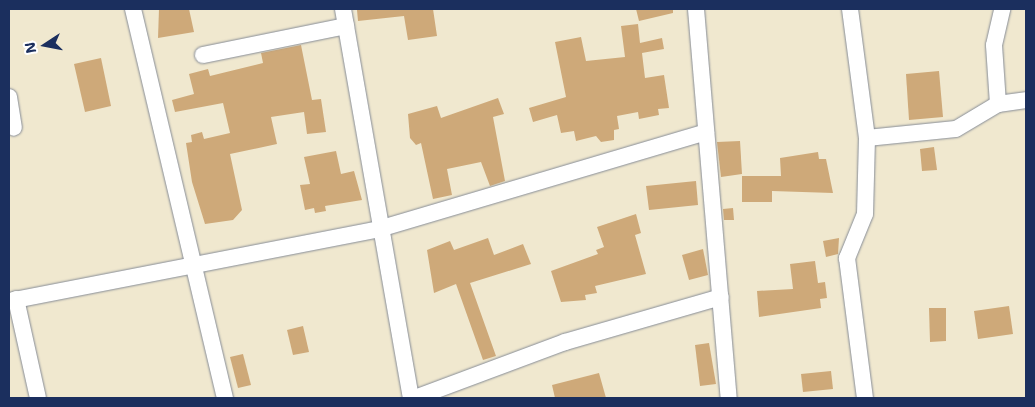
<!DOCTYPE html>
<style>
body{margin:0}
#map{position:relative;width:1035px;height:407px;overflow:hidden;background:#f0e8cf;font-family:"Shantell Sans",sans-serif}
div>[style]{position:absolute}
.building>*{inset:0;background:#cea979}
.roads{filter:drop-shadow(0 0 1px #868c96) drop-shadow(0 0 1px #868c96)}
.minor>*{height:16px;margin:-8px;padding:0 8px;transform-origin:8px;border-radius:8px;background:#fff}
span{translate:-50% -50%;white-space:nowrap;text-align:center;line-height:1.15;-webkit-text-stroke:5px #fff;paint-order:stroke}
.frame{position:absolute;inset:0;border:10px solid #1b2f5e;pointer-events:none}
.north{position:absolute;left:20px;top:20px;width:50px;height:50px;-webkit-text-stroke:4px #fff;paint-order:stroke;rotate:259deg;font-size:14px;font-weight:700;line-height:20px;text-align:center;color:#1b2f5e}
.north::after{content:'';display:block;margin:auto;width:18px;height:22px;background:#1b2f5e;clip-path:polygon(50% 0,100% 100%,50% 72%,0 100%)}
</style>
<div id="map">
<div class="building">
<i style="clip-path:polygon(159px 9px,189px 9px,194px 32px,158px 38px)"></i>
<i style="clip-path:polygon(404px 9px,433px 9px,437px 36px,408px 40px,404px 16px,358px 21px,357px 10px)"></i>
<i style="clip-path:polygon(636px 9px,673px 9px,673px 13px,639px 21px)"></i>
<i style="clip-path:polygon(638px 24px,640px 43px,662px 38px,664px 49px,642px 53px,645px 78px,664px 75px,669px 108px,658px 109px,659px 115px,639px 119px,638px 112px,617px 116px,619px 129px,614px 130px,614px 140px,601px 142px,596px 136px,576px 141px,574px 131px,561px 133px,557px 115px,533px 122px,529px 108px,566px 97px,555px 42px,581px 37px,586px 61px,625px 57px,621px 26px)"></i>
<i style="clip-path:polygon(301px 45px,312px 100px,321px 99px,326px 132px,307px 134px,304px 112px,271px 117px,277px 144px,230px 154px,242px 210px,233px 220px,205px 224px,192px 182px,186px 143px,192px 142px,191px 135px,202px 132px,204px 139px,230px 133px,223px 103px,175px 112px,172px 100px,194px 94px,189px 74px,208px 69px,210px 76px,263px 63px,261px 53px)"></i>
<i style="clip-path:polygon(101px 58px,111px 106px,85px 112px,74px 64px)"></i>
<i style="clip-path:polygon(939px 71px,943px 117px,909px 120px,906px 74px)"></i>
<i style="clip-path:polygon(498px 98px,504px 114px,493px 117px,505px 181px,490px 186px,481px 162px,447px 169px,452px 195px,433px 199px,421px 143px,416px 145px,410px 138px,408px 114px,437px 106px,441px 118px)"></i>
<i style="clip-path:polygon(740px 141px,742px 174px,721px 177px,717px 142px)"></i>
<i style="clip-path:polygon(934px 147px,937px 170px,922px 171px,920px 149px)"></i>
<i style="clip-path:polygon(336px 151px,341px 174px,354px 171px,362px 200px,325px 206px,326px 211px,315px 213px,314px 208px,305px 210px,300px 185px,310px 184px,304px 157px)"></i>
<i style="clip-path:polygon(818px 152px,819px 159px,826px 159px,833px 193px,772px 191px,772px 202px,742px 202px,742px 176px,781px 176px,780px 158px)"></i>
<i style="clip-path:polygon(696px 181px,698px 205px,649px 210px,646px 186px)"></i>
<i style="clip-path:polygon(733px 208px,734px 220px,724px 220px,723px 209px)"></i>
<i style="clip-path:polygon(636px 214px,641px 233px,635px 235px,646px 274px,595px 286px,597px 293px,585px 295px,586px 300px,561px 302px,551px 271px,598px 254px,596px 250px,604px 247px,597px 227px)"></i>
<i style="clip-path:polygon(488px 238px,494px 255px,523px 244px,531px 264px,470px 283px,496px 356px,483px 360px,456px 284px,434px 293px,427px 250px,450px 241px,454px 250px)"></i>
<i style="clip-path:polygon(839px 238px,838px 254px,826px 257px,823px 241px)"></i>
<i style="clip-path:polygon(703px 249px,708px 275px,689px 280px,682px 255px)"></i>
<i style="clip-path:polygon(815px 261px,818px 283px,825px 282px,827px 298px,820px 299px,821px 308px,759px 317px,757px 291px,793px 289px,790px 264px)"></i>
<i style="clip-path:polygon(1009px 306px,1013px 334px,978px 339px,974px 311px)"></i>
<i style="clip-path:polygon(929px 308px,946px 308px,946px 341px,930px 342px)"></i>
<i style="clip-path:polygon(303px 326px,309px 352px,293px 355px,287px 330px)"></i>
<i style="clip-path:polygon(709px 343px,716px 384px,700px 386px,695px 345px)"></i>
<i style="clip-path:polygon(243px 354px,251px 385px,238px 388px,230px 357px)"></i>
<i style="clip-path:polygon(831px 371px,833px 389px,803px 392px,801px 374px)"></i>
<i style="clip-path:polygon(599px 373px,606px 398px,555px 398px,552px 385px)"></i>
</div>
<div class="roads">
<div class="minor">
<i style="left:133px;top:9px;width:400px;rotate:76.7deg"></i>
<i style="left:343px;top:9px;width:395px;rotate:80.1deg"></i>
<i style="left:696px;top:9px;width:390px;rotate:85.2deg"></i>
<i style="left:850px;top:9px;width:130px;rotate:82.5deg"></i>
<i style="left:867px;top:138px;width:76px;rotate:91.5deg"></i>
<i style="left:865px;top:214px;width:48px;rotate:112.2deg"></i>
<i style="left:847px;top:258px;width:141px;rotate:82.7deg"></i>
<i style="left:203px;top:55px;width:146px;rotate:-11.5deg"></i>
<i style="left:9px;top:97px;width:31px;rotate:81deg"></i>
<i style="left:998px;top:104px;width:59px;rotate:-93.9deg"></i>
<i style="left:994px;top:45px;width:37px;rotate:-77deg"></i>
<i style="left:867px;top:138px;width:89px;rotate:-5.8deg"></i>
<i style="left:956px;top:129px;width:49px;rotate:-30.8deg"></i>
<i style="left:998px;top:104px;width:28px;rotate:-8deg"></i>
<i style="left:16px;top:299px;width:101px;rotate:77.5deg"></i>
<i style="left:9px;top:301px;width:377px;rotate:-11deg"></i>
<i style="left:379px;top:229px;width:341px;rotate:-16.5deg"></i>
<i style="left:415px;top:398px;width:160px;rotate:-20.5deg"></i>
<i style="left:565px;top:342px;width:162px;rotate:-16.1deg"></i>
</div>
</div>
<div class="frame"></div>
<div class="north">N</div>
</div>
